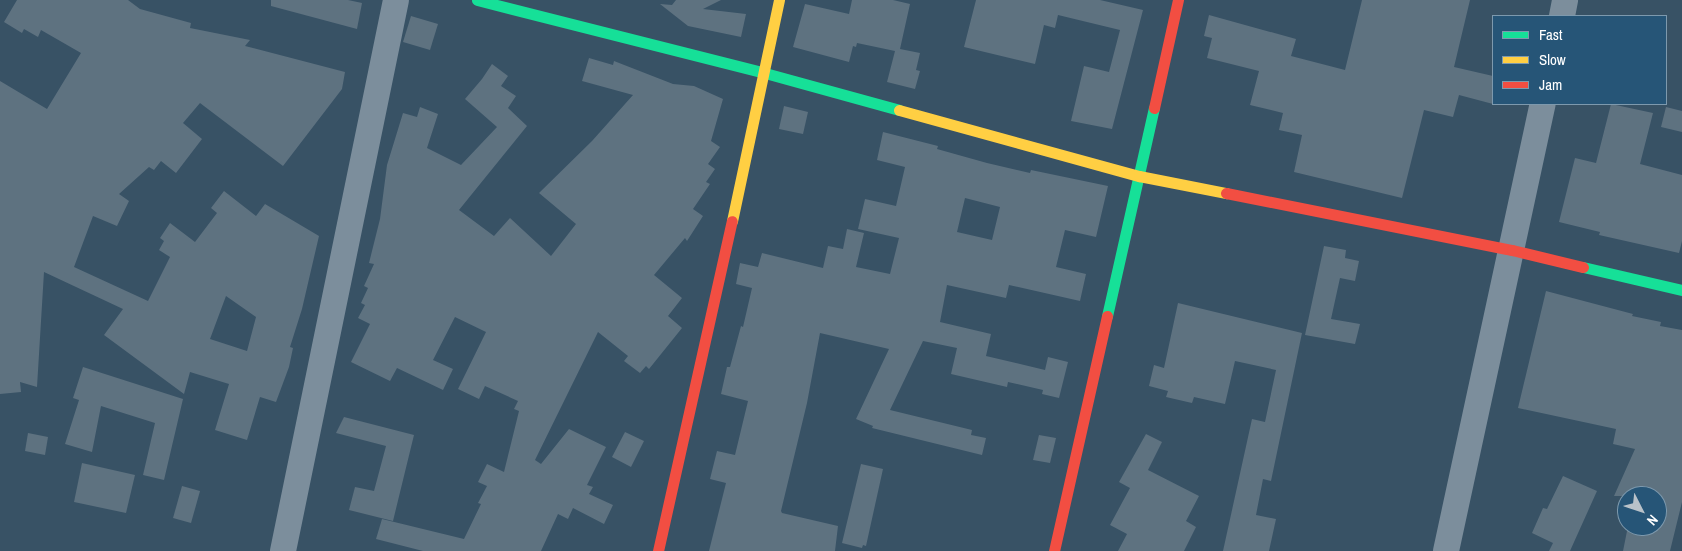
<!DOCTYPE html>
<style>
body{margin:0}
#map{position:relative;width:1682px;height:551px;overflow:hidden;background:#385265;font-family:"Archivo Narrow",sans-serif}
div>[style]{position:absolute}
.building>*{inset:0;background:#5e7280}
.street>*{height:26px;margin:-13px;padding:0 13px;transform-origin:13px;border-radius:13px;background:#7c8e9c}
.fast>*{height:11px;margin:-5.5px;padding:0 5.5px;transform-origin:5.5px;border-radius:5.5px;background:#16e098}
.slow>*{height:11px;margin:-5.5px;padding:0 5.5px;transform-origin:5.5px;border-radius:5.5px;background:#ffcf43}
.jam>*{height:11px;margin:-5.5px;padding:0 5.5px;transform-origin:5.5px;border-radius:5.5px;background:#f24e42}
span{translate:-50% -50%;white-space:nowrap;text-align:center;line-height:1.15;-webkit-text-stroke:4px #265577;paint-order:stroke}
.legend{position:absolute;left:1492px;top:15px;width:175px;height:90px;box-sizing:border-box;background:#265577;border:1px solid #7d99ad;margin:0;padding:6px 9px;list-style:none;font-size:15px;color:#fff}
.legend li{display:flex;align-items:center;gap:10px;height:25px}
.legend b{width:25px;border:1px solid #7d99ad}
.north{position:absolute;left:1617px;top:486px;width:50px;height:50px;box-sizing:border-box;background:#265577;border:1px solid #7d99ad;border-radius:50%;rotate:131deg;font-size:14px;font-weight:700;line-height:20px;text-align:center;color:#fff}
.north::after{content:'';display:block;margin:auto;width:18px;height:22px;background:#b9c2c9;clip-path:polygon(50% 0,100% 100%,50% 72%,0 100%)}
</style>
<div id="map">
<div class="building">
<i style="clip-path:polygon(evenodd,17px 0,128px 0,140px 9px,191px 23px,190px 28px,250px 40px,245px 46px,345px 72px,342px 89px,283px 166px,200px 103px,183px 123px,202px 139px,176px 173px,161px 161px,154px 170px,149px 167px,119px 194px,129px 201px,117px 226px,93px 216px,74px 267px,148px 301px,170px 257px,159px 250px,164px 241px,160px 238px,170px 223px,195px 242px,217px 213px,211px 208px,224px 191px,256px 216px,265px 204px,319px 236px,302px 309px,290px 347px,293px 348px,289px 367px,276px 402px,260px 397px,247px 440px,215px 430px,229px 384px,190px 372px,184px 394px,104px 335px,123px 309px,44px 272px,37px 387px,20px 382px,21px 392px,0 394px,0 81px,47px 109px,81px 53px,41px 30px,38px 37px,24px 29px,22px 33px,4px 22px,17px 0,226px 296px,256px 317px,247px 351px,210px 339px,226px 296px)"></i>
<i style="clip-path:polygon(271px 0,348px 0,362px 3px,357px 29px,271px 6px)"></i>
<i style="clip-path:polygon(676px 0,721px 0,703px 9px,746px 14px,741px 37px,688px 26px,660px 4px,672px 5px)"></i>
<i style="clip-path:polygon(852px 0,893px 0,910px 4px,900px 49px,920px 53px,916px 70px,920px 71px,915px 89px,887px 82px,895px 51px,857px 43px,856px 47px,853px 46px,849px 62px,793px 47px,805px 4px,849px 14px)"></i>
<i style="clip-path:polygon(976px 0,1100px 0,1143px 10px,1112px 129px,1071px 121px,1084px 66px,1109px 72px,1120px 30px,1058px 15px,1055px 28px,1044px 25px,1035px 64px,964px 47px)"></i>
<i style="clip-path:polygon(1362px 0,1470px 0,1454px 67px,1493px 76px,1493px 104px,1459px 95px,1453px 117px,1424px 110px,1402px 198px,1294px 172px,1302px 135px,1279px 130px,1283px 113px,1250px 105px,1259px 71px,1207px 58px,1212px 38px,1204px 36px,1209px 15px,1296px 39px,1291px 56px,1345px 70px)"></i>
<i style="clip-path:polygon(411px 16px,438px 24px,430px 50px,403px 42px)"></i>
<i style="clip-path:polygon(589px 58px,613px 65px,614px 61px,673px 84px,694px 86px,723px 99px,711px 141px,720px 147px,708px 164px,715px 169px,706px 182px,710px 184px,693px 209px,703px 216px,687px 241px,685px 238px,654px 275px,682px 298px,668px 316px,682px 328px,649px 369px,646px 366px,640px 373px,624px 361px,628px 356px,598px 332px,535px 460px,541px 464px,569px 429px,606px 447px,587px 485px,593px 487px,589px 494px,613px 505px,604px 524px,573px 508px,568px 519px,558px 514px,541px 551px,423px 551px,376px 539px,382px 519px,464px 539px,481px 504px,478px 503px,487px 486px,478px 482px,487px 464px,504px 472px,519px 411px,514px 409px,518px 401px,485px 386px,479px 399px,458px 389px,486px 332px,455px 317px,433px 360px,453px 369px,443px 390px,397px 368px,390px 381px,351px 362px,370px 324px,358px 318px,365px 305px,361px 303px,368px 288px,364px 286px,374px 264px,369px 263px,380px 219px,387px 165px,403px 113px,417px 117px,420px 107px,438px 114px,427px 148px,461px 165px,497px 127px,465px 99px,482px 79px,492px 64px,508px 76px,501px 86px,516px 96px,508px 108px,527px 126px,459px 210px,494px 236px,510px 218px,551px 256px,576px 224px,539px 193px,592px 141px,633px 95px,582px 81px)"></i>
<i style="clip-path:polygon(1611px 104px,1653px 113px,1640px 164px,1682px 175px,1682px 241px,1679px 253px,1599px 235px,1600px 232px,1559px 222px,1575px 158px,1596px 163px)"></i>
<i style="clip-path:polygon(784px 106px,808px 112px,803px 134px,779px 129px)"></i>
<i style="clip-path:polygon(1666px 107px,1682px 111px,1682px 132px,1661px 127px)"></i>
<i style="clip-path:polygon(evenodd,883px 132px,938px 146px,937px 149px,987px 163px,1030px 173px,1031px 170px,1108px 186px,1096px 237px,1065px 230px,1056px 267px,1086px 274px,1080px 301px,1009px 285px,1006px 298px,947px 285px,940px 322px,991px 334px,986px 356px,1045px 370px,1048px 357px,1068px 362px,1059px 398px,1042px 394px,1043px 390px,1008px 382px,1007px 387px,951px 374px,957px 348px,923px 341px,890px 410px,972px 430px,971px 435px,986px 438px,982px 455px,872px 428px,873px 426px,856px 419px,889px 349px,820px 333px,807px 403px,781px 511px,782px 513px,838px 526px,835px 551px,709px 551px,726px 483px,710px 479px,717px 451px,735px 455px,748px 401px,721px 394px,727px 367px,730px 367px,741px 326px,743px 327px,752px 288px,736px 284px,740px 263px,758px 267px,762px 253px,823px 268px,828px 246px,843px 249px,847px 229px,864px 233px,856px 267px,890px 274px,899px 238px,858px 229px,865px 199px,896px 206px,905px 167px,877px 160px,883px 132px,965px 198px,1000px 207px,992px 240px,957px 232px,965px 198px)"></i>
<i style="clip-path:polygon(1324px 246px,1346px 250px,1345px 258px,1359px 261px,1355px 281px,1340px 278px,1331px 319px,1360px 324px,1355px 344px,1305px 335px)"></i>
<i style="clip-path:polygon(1546px 291px,1633px 314px,1632px 316px,1661px 322px,1660px 326px,1682px 330px,1682px 502px,1670px 551px,1623px 551px,1628px 526px,1657px 526px,1657px 496px,1614px 496px,1635px 449px,1613px 444px,1616px 429px,1518px 408px)"></i>
<i style="clip-path:polygon(1178px 303px,1302px 333px,1271px 481px,1263px 479px,1256px 515px,1276px 519px,1269px 551px,1223px 551px,1252px 419px,1265px 422px,1276px 370px,1235px 361px,1225px 404px,1194px 397px,1192px 403px,1166px 397px,1168px 391px,1149px 386px,1154px 365px,1164px 368px)"></i>
<i style="clip-path:polygon(83px 367px,183px 399px,164px 480px,143px 475px,155px 423px,101px 406px,92px 452px,65px 444px,79px 400px,73px 398px)"></i>
<i style="clip-path:polygon(344px 417px,414px 435px,393px 521px,349px 510px,355px 487px,374px 491px,386px 446px,336px 433px)"></i>
<i style="clip-path:polygon(625px 432px,644px 441px,631px 467px,612px 457px)"></i>
<i style="clip-path:polygon(28px 433px,48px 437px,45px 455px,25px 451px)"></i>
<i style="clip-path:polygon(1146px 434px,1162px 442px,1148px 470px,1199px 496px,1186px 521px,1196px 527px,1184px 551px,1118px 551px,1127px 534px,1110px 525px,1130px 488px,1119px 482px)"></i>
<i style="clip-path:polygon(1039px 435px,1056px 438px,1050px 463px,1033px 460px)"></i>
<i style="clip-path:polygon(82px 463px,135px 475px,126px 513px,74px 502px)"></i>
<i style="clip-path:polygon(861px 464px,883px 469px,866px 546px,863px 545px,862px 548px,842px 543px)"></i>
<i style="clip-path:polygon(1563px 476px,1597px 491px,1570px 551px,1549px 551px,1553px 543px,1532px 533px,1543px 508px,1547px 509px)"></i>
<i style="clip-path:polygon(182px 486px,200px 491px,191px 523px,173px 518px)"></i>
</div>
<div class="street">
<i style="left:1562px;top:16px;width:16px;rotate:-79deg"></i>
<i style="left:283px;top:551px;width:562px;rotate:-78.41deg"></i>
<i style="left:1446px;top:551px;width:457px;rotate:-77.8deg"></i>
</div>
<div class="fast">
<i style="left:477px;top:0;width:297px;rotate:14.2deg"></i>
<i style="left:765px;top:73px;width:139px;rotate:15.4deg"></i>
<i style="left:1583px;top:267px;width:102px;rotate:13.1deg"></i>
<i style="left:1107px;top:316px;width:213px;rotate:-77.3deg"></i>
</div>
<div class="slow">
<i style="left:899px;top:110px;width:249px;rotate:15.4deg"></i>
<i style="left:1139px;top:176px;width:89px;rotate:11.1deg"></i>
<i style="left:732px;top:221px;width:226px;rotate:-78deg"></i>
</div>
<div class="jam">
<i style="left:1154px;top:108px;width:111px;rotate:-77.5deg"></i>
<i style="left:1226px;top:193px;width:292px;rotate:11.3deg"></i>
<i style="left:1512px;top:250px;width:73px;rotate:13.5deg"></i>
<i style="left:658px;top:551px;width:338px;rotate:-77.4deg"></i>
<i style="left:1054px;top:551px;width:241px;rotate:-77.3deg"></i>
</div>
<ul class="legend">
<li><b style="height:6px;background:#16e098"></b>Fast</li>
<li><b style="height:6px;background:#ffcf43"></b>Slow</li>
<li><b style="height:6px;background:#f24e42"></b>Jam</li>
</ul>
<div class="north">N</div>
</div>
